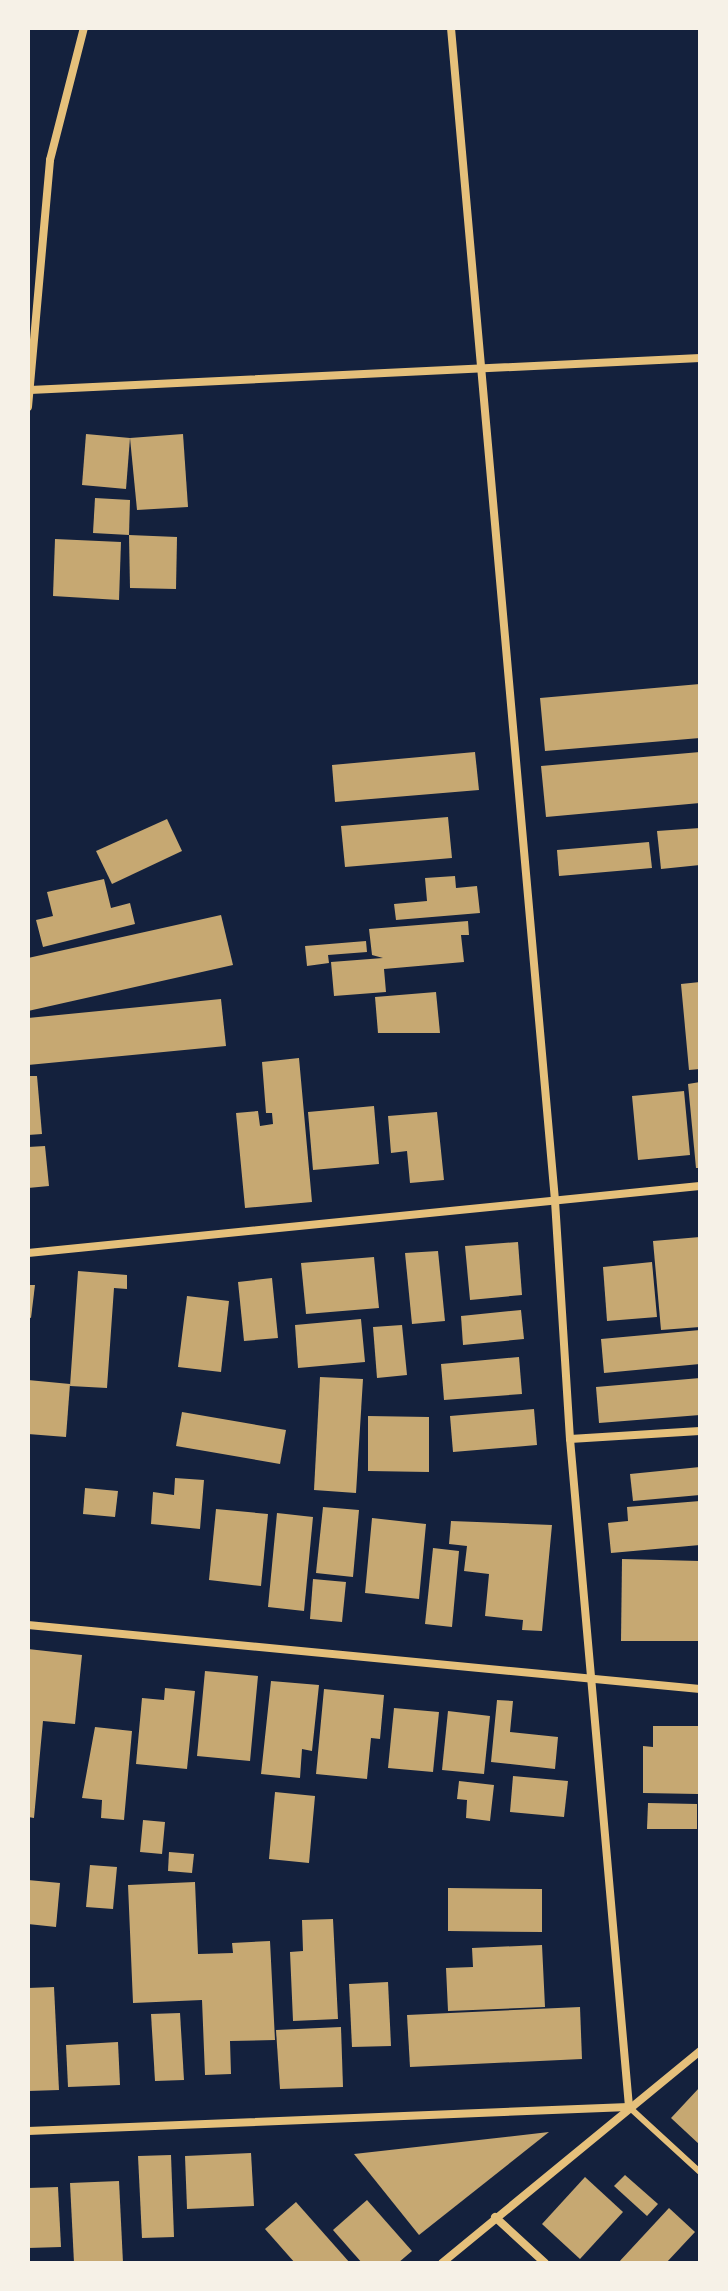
<!DOCTYPE html>
<style>
body{margin:0}
#map{position:relative;width:728px;height:2291px;overflow:hidden;background:#14213d;font-family:"Fira Sans Condensed",sans-serif}
div>[style]{position:absolute}
.building>*{inset:0;background:#c6a872}
.service>*{height:6px;margin:-3px;padding:0 3px;transform-origin:3px;border-radius:3px;background:#e5c07b}
.minor>*{height:8px;margin:-4px;padding:0 4px;transform-origin:4px;border-radius:4px;background:#e5c07b}
span{translate:-50% -50%;white-space:nowrap;text-align:center;line-height:1.15;-webkit-text-stroke:6px #f6f1e7;paint-order:stroke}
.frame{position:absolute;inset:0;border:30px solid #f6f1e7;pointer-events:none}
</style>
<div id="map">
<div class="building">
<i style="clip-path:polygon(86px 434px,130px 438px,126px 489px,82px 485px)"></i>
<i style="clip-path:polygon(183px 434px,188px 507px,137px 510px,130px 438px)"></i>
<i style="clip-path:polygon(95px 498px,130px 500px,129px 535px,93px 533px)"></i>
<i style="clip-path:polygon(129px 535px,177px 537px,176px 589px,130px 588px)"></i>
<i style="clip-path:polygon(55px 539px,121px 542px,119px 600px,53px 596px)"></i>
<i style="clip-path:polygon(700px 684px,700px 738px,545px 751px,540px 698px)"></i>
<i style="clip-path:polygon(475px 752px,479px 790px,335px 802px,332px 765px)"></i>
<i style="clip-path:polygon(700px 752px,700px 803px,546px 817px,541px 766px)"></i>
<i style="clip-path:polygon(448px 817px,452px 858px,345px 867px,341px 826px)"></i>
<i style="clip-path:polygon(167px 819px,182px 851px,112px 884px,96px 851px)"></i>
<i style="clip-path:polygon(700px 828px,700px 865px,661px 869px,657px 831px)"></i>
<i style="clip-path:polygon(649px 842px,652px 868px,559px 876px,557px 850px)"></i>
<i style="clip-path:polygon(455px 876px,456px 888px,477px 886px,480px 913px,396px 920px,394px 904px,427px 901px,425px 878px)"></i>
<i style="clip-path:polygon(104px 879px,111px 908px,130px 903px,135px 924px,43px 947px,36px 920px,53px 916px,47px 892px)"></i>
<i style="clip-path:polygon(221px 915px,233px 965px,28px 1011px,28px 958px)"></i>
<i style="clip-path:polygon(468px 921px,469px 935px,461px 935px,464px 962px,384px 969px,386px 992px,334px 996px,331px 962px,383px 958px,372px 955px,369px 929px)"></i>
<i style="clip-path:polygon(366px 941px,367px 952px,328px 955px,329px 963px,307px 966px,305px 946px)"></i>
<i style="clip-path:polygon(700px 982px,700px 1069px,689px 1070px,681px 984px)"></i>
<i style="clip-path:polygon(436px 992px,440px 1033px,378px 1033px,375px 997px)"></i>
<i style="clip-path:polygon(221px 999px,226px 1046px,28px 1065px,28px 1018px)"></i>
<i style="clip-path:polygon(299px 1058px,312px 1202px,245px 1208px,236px 1113px,258px 1111px,260px 1126px,273px 1124px,272px 1113px,266px 1113px,262px 1062px)"></i>
<i style="clip-path:polygon(28px 1076px,37px 1076px,42px 1134px,28px 1135px)"></i>
<i style="clip-path:polygon(700px 1082px,700px 1168px,696px 1168px,688px 1084px)"></i>
<i style="clip-path:polygon(684px 1091px,690px 1155px,638px 1160px,632px 1096px)"></i>
<i style="clip-path:polygon(374px 1106px,379px 1164px,313px 1170px,308px 1112px)"></i>
<i style="clip-path:polygon(437px 1112px,444px 1180px,410px 1183px,407px 1151px,391px 1153px,388px 1116px)"></i>
<i style="clip-path:polygon(45px 1146px,49px 1186px,28px 1188px,28px 1147px)"></i>
<i style="clip-path:polygon(700px 1237px,700px 1327px,661px 1330px,653px 1241px)"></i>
<i style="clip-path:polygon(518px 1242px,522px 1295px,470px 1300px,465px 1246px)"></i>
<i style="clip-path:polygon(438px 1251px,445px 1321px,412px 1324px,405px 1253px)"></i>
<i style="clip-path:polygon(374px 1257px,379px 1308px,306px 1314px,301px 1263px)"></i>
<i style="clip-path:polygon(652px 1262px,657px 1317px,607px 1321px,603px 1267px)"></i>
<i style="clip-path:polygon(78px 1271px,127px 1275px,127px 1289px,114px 1288px,107px 1388px,70px 1386px)"></i>
<i style="clip-path:polygon(272px 1278px,278px 1338px,244px 1341px,238px 1282px)"></i>
<i style="clip-path:polygon(28px 1285px,35px 1285px,31px 1318px,28px 1317px)"></i>
<i style="clip-path:polygon(187px 1296px,229px 1301px,221px 1372px,178px 1367px)"></i>
<i style="clip-path:polygon(521px 1310px,524px 1339px,463px 1345px,461px 1316px)"></i>
<i style="clip-path:polygon(361px 1319px,365px 1362px,298px 1368px,295px 1325px)"></i>
<i style="clip-path:polygon(402px 1325px,407px 1375px,377px 1378px,373px 1327px)"></i>
<i style="clip-path:polygon(700px 1330px,700px 1364px,604px 1373px,601px 1339px)"></i>
<i style="clip-path:polygon(519px 1357px,522px 1394px,444px 1400px,441px 1364px)"></i>
<i style="clip-path:polygon(320px 1377px,363px 1379px,356px 1493px,314px 1490px)"></i>
<i style="clip-path:polygon(700px 1378px,700px 1415px,599px 1423px,596px 1387px)"></i>
<i style="clip-path:polygon(28px 1380px,70px 1384px,66px 1437px,28px 1434px)"></i>
<i style="clip-path:polygon(534px 1409px,537px 1445px,453px 1452px,450px 1416px)"></i>
<i style="clip-path:polygon(182px 1412px,286px 1430px,280px 1464px,176px 1446px)"></i>
<i style="clip-path:polygon(368px 1416px,429px 1417px,429px 1472px,368px 1471px)"></i>
<i style="clip-path:polygon(700px 1467px,700px 1495px,633px 1501px,630px 1474px)"></i>
<i style="clip-path:polygon(175px 1478px,204px 1480px,200px 1529px,151px 1524px,153px 1492px,174px 1495px)"></i>
<i style="clip-path:polygon(85px 1488px,118px 1491px,115px 1517px,83px 1514px)"></i>
<i style="clip-path:polygon(700px 1501px,700px 1545px,611px 1553px,608px 1523px,628px 1521px,627px 1507px)"></i>
<i style="clip-path:polygon(323px 1507px,359px 1510px,353px 1577px,316px 1573px)"></i>
<i style="clip-path:polygon(216px 1509px,268px 1514px,261px 1586px,209px 1580px)"></i>
<i style="clip-path:polygon(277px 1513px,313px 1517px,304px 1611px,268px 1607px)"></i>
<i style="clip-path:polygon(372px 1518px,426px 1524px,419px 1599px,365px 1593px)"></i>
<i style="clip-path:polygon(451px 1521px,552px 1525px,542px 1631px,522px 1630px,523px 1620px,485px 1616px,489px 1574px,464px 1571px,467px 1546px,449px 1544px)"></i>
<i style="clip-path:polygon(433px 1548px,459px 1551px,452px 1627px,425px 1624px)"></i>
<i style="clip-path:polygon(622px 1559px,700px 1561px,700px 1641px,621px 1641px)"></i>
<i style="clip-path:polygon(313px 1579px,346px 1582px,342px 1622px,310px 1619px)"></i>
<i style="clip-path:polygon(28px 1649px,82px 1655px,75px 1724px,43px 1721px,34px 1818px,28px 1817px)"></i>
<i style="clip-path:polygon(205px 1671px,258px 1676px,250px 1761px,197px 1756px)"></i>
<i style="clip-path:polygon(271px 1681px,319px 1685px,312px 1751px,302px 1749px,300px 1778px,261px 1774px)"></i>
<i style="clip-path:polygon(165px 1688px,195px 1691px,187px 1769px,136px 1764px,142px 1698px,164px 1700px)"></i>
<i style="clip-path:polygon(324px 1689px,384px 1695px,380px 1739px,371px 1738px,367px 1779px,316px 1774px)"></i>
<i style="clip-path:polygon(497px 1700px,513px 1701px,510px 1732px,558px 1737px,555px 1769px,491px 1762px)"></i>
<i style="clip-path:polygon(394px 1708px,439px 1712px,433px 1772px,388px 1768px)"></i>
<i style="clip-path:polygon(448px 1711px,490px 1716px,484px 1774px,442px 1770px)"></i>
<i style="clip-path:polygon(653px 1726px,699px 1726px,698px 1794px,643px 1793px,643px 1746px,653px 1747px)"></i>
<i style="clip-path:polygon(95px 1727px,132px 1731px,124px 1820px,101px 1818px,102px 1800px,82px 1798px)"></i>
<i style="clip-path:polygon(513px 1776px,568px 1781px,564px 1817px,510px 1812px)"></i>
<i style="clip-path:polygon(459px 1781px,494px 1785px,490px 1821px,466px 1818px,467px 1800px,457px 1799px)"></i>
<i style="clip-path:polygon(275px 1792px,315px 1796px,309px 1863px,269px 1859px)"></i>
<i style="clip-path:polygon(648px 1803px,697px 1804px,697px 1829px,647px 1829px)"></i>
<i style="clip-path:polygon(143px 1820px,165px 1822px,162px 1854px,140px 1852px)"></i>
<i style="clip-path:polygon(169px 1852px,194px 1854px,192px 1873px,168px 1871px)"></i>
<i style="clip-path:polygon(90px 1865px,117px 1867px,113px 1909px,86px 1907px)"></i>
<i style="clip-path:polygon(28px 1880px,60px 1883px,56px 1927px,28px 1924px)"></i>
<i style="clip-path:polygon(195px 1882px,198px 1954px,233px 1953px,232px 1943px,270px 1941px,275px 2040px,230px 2041px,231px 2074px,205px 2075px,202px 2000px,133px 2003px,128px 1885px)"></i>
<i style="clip-path:polygon(448px 1888px,542px 1889px,542px 1932px,448px 1931px)"></i>
<i style="clip-path:polygon(333px 1919px,338px 2019px,293px 2021px,290px 1952px,303px 1951px,302px 1920px)"></i>
<i style="clip-path:polygon(542px 1945px,545px 2007px,448px 2011px,446px 1968px,473px 1967px,472px 1948px)"></i>
<i style="clip-path:polygon(388px 1982px,391px 2046px,352px 2047px,349px 1984px)"></i>
<i style="clip-path:polygon(54px 1987px,59px 2090px,28px 2091px,28px 1988px)"></i>
<i style="clip-path:polygon(580px 2007px,582px 2059px,410px 2067px,407px 2015px)"></i>
<i style="clip-path:polygon(180px 2013px,184px 2080px,155px 2081px,151px 2014px)"></i>
<i style="clip-path:polygon(341px 2027px,343px 2087px,280px 2089px,276px 2030px)"></i>
<i style="clip-path:polygon(118px 2042px,120px 2085px,68px 2087px,66px 2045px)"></i>
<i style="clip-path:polygon(700px 2087px,700px 2145px,671px 2118px)"></i>
<i style="clip-path:polygon(549px 2132px,419px 2235px,354px 2154px)"></i>
<i style="clip-path:polygon(251px 2153px,254px 2206px,187px 2209px,185px 2156px)"></i>
<i style="clip-path:polygon(171px 2155px,174px 2237px,142px 2238px,138px 2156px)"></i>
<i style="clip-path:polygon(625px 2175px,658px 2204px,647px 2216px,614px 2186px)"></i>
<i style="clip-path:polygon(585px 2177px,623px 2212px,580px 2259px,542px 2224px)"></i>
<i style="clip-path:polygon(119px 2181px,123px 2263px,74px 2263px,70px 2183px)"></i>
<i style="clip-path:polygon(58px 2187px,61px 2247px,28px 2248px,28px 2188px)"></i>
<i style="clip-path:polygon(367px 2200px,412px 2251px,398px 2263px,362px 2263px,333px 2230px)"></i>
<i style="clip-path:polygon(296px 2202px,350px 2263px,295px 2263px,265px 2229px)"></i>
<i style="clip-path:polygon(669px 2208px,695px 2232px,666px 2263px,618px 2263px)"></i>
</div>
<div class="service">
<i style="left:629px;top:2107px;width:96px;rotate:42.5deg"></i>
</div>
<div class="minor">
<i style="left:451px;top:28px;width:1178px;rotate:84.93deg"></i>
<i style="left:555px;top:1201px;width:238px;rotate:86.4deg"></i>
<i style="left:570px;top:1439px;width:671px;rotate:84.95deg"></i>
<i style="left:30px;top:390px;width:671px;rotate:-2.73deg"></i>
<i style="left:28px;top:407px;width:248px;rotate:-84.9deg"></i>
<i style="left:50px;top:160px;width:136px;rotate:-75.6deg"></i>
<i style="left:28px;top:1253px;width:675px;rotate:-5.69deg"></i>
<i style="left:570px;top:1439px;width:130px;rotate:-3.5deg"></i>
<i style="left:28px;top:1625px;width:675px;rotate:5.44deg"></i>
<i style="left:28px;top:2131px;width:601px;rotate:-2.29deg"></i>
<i style="left:495px;top:2217px;width:68px;rotate:42.6deg"></i>
<i style="left:442px;top:2263px;width:334px;rotate:-39.4deg"></i>
</div>
<div class="frame"></div>
</div>
